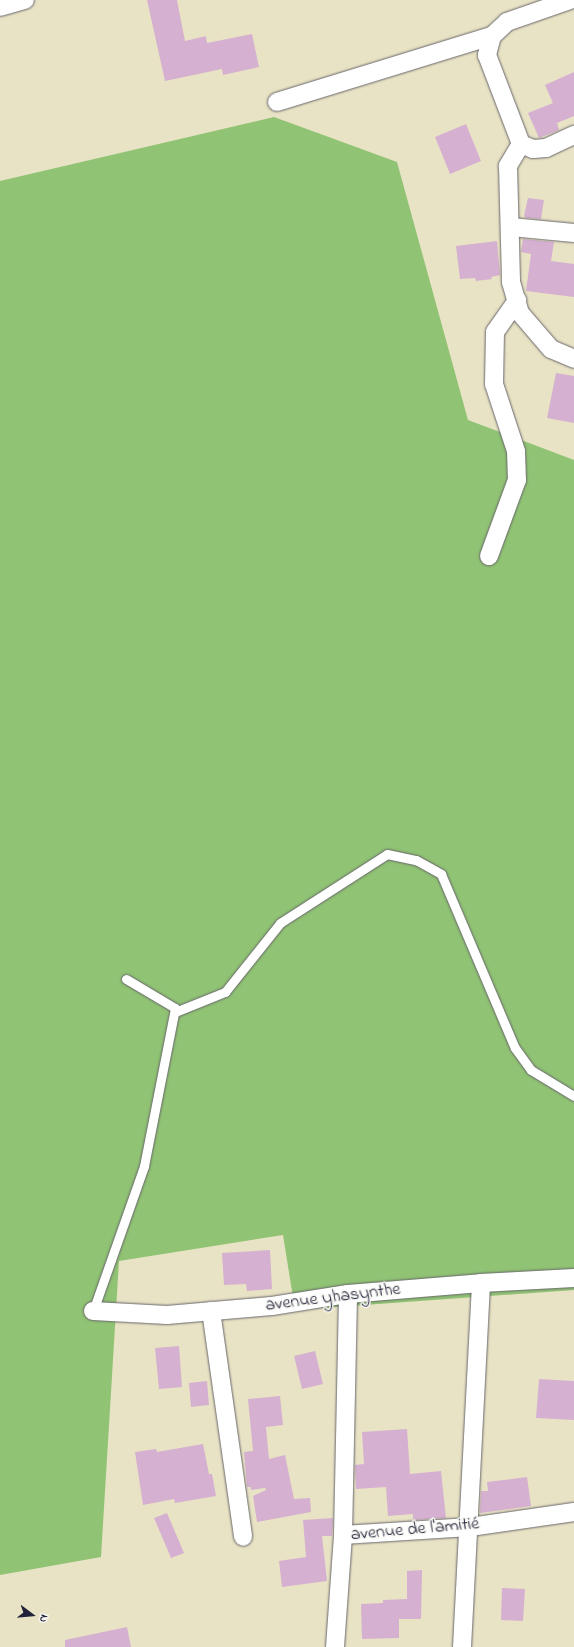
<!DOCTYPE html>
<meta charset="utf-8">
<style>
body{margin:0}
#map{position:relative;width:574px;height:1647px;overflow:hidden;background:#e9e3c5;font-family:"Indie Flower",sans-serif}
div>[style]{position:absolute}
.green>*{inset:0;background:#90c374}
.building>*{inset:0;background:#d5b0d0}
.roads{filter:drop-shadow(0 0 1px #68666b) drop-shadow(0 0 1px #68666b)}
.service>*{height:9px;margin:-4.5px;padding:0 4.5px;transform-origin:4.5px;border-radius:4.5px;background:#fff}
.minor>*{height:18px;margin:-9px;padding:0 9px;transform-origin:9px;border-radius:9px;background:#fff}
span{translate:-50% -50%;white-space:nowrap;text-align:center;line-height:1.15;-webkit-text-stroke:3px #f6f6f2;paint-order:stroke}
.street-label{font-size:18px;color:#22223b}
.north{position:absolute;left:12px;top:1595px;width:40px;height:40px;-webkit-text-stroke:3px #f6f6f2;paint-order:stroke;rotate:106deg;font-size:11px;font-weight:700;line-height:16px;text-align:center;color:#22223b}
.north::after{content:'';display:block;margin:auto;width:14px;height:18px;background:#22223b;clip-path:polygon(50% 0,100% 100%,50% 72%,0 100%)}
</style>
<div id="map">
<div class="green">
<i style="clip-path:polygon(274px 117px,397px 162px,468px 420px,574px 460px,574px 1290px,295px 1310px,283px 1235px,119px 1261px,101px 1557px,0 1575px,0 181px)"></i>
</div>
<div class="building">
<i style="clip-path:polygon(147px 0,177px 0,185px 41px,206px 36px,207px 43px,252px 34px,259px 67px,223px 75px,222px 69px,165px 81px)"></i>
<i style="clip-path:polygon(574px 72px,574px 116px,557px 123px,559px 130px,539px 138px,528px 113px,553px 103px,545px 85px)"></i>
<i style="clip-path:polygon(466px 124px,481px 161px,450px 174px,435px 137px)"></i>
<i style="clip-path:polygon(528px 198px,544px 200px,541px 219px,526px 218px,524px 216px)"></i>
<i style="clip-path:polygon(523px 239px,554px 242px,551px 261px,574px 264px,574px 297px,526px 291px,531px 254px,521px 252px)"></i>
<i style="clip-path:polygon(497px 241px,500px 275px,491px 277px,492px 279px,476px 281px,475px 278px,460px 279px,456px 246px)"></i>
<i style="clip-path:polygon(556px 373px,574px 376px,574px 423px,547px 418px)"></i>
<i style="clip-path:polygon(270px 1250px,272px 1289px,247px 1291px,246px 1284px,224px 1285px,222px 1253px)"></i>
<i style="clip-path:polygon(179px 1346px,182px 1387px,159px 1389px,155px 1348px)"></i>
<i style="clip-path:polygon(315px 1351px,323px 1384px,302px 1389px,294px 1356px)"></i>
<i style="clip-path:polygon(539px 1379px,574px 1381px,574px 1420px,536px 1418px)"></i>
<i style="clip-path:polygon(207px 1381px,209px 1405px,191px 1407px,189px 1383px)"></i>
<i style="clip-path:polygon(280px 1396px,283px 1425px,266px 1427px,269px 1459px,285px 1455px,294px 1499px,310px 1498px,311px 1512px,257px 1522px,253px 1496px,266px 1490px,265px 1488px,251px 1490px,251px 1487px,247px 1487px,244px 1452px,253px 1451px,248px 1399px)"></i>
<i style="clip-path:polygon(407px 1429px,410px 1474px,441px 1471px,446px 1518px,413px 1520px,413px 1514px,388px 1516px,386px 1487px,356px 1489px,355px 1465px,364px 1464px,362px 1432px)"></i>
<i style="clip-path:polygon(203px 1444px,209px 1474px,212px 1474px,216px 1496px,175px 1503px,174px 1499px,143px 1505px,135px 1452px,156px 1449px,157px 1452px)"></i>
<i style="clip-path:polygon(527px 1477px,531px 1506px,480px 1513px,481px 1491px,488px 1491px,487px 1482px)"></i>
<i style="clip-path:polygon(167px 1513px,184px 1553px,171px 1558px,154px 1518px)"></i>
<i style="clip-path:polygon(333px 1518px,332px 1536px,322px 1536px,327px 1581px,282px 1587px,279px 1561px,306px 1557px,303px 1520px)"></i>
<i style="clip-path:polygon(422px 1570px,421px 1619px,399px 1619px,399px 1638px,362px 1639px,361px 1604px,383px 1603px,383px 1600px,407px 1599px,407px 1571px)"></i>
<i style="clip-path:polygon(502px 1588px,525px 1589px,523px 1621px,501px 1620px)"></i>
<i style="clip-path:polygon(127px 1627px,131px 1647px,65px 1647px,65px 1640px)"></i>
</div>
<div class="roads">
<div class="service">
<i style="left:175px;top:1012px;width:54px;rotate:-21.8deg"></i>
<i style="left:225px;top:992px;width:88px;rotate:-51.4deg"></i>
<i style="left:280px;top:923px;width:127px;rotate:-32.8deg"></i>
<i style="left:387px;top:854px;width:30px;rotate:12deg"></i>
<i style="left:416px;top:860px;width:29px;rotate:29deg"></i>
<i style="left:441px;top:874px;width:189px;rotate:67deg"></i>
<i style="left:515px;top:1048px;width:27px;rotate:54deg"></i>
<i style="left:531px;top:1070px;width:50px;rotate:31.2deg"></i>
<i style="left:93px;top:1311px;width:154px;rotate:-70.6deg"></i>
<i style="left:144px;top:1166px;width:161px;rotate:-78.9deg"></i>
<i style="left:175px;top:1008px;width:57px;rotate:-149.4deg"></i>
</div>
<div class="minor">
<i style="left:570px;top:0;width:67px;rotate:160.8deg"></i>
<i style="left:507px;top:22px;width:21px;rotate:137deg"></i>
<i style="left:492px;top:36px;width:20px;rotate:105deg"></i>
<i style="left:487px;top:55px;width:95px;rotate:69.1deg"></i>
<i style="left:521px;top:144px;width:13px;rotate:23deg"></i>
<i style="left:533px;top:149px;width:13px;rotate:-4deg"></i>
<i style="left:546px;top:148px;width:31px;rotate:-25deg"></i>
<i style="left:0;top:7px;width:26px;rotate:-16deg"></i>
<i style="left:277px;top:102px;width:225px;rotate:-17.1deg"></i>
<i style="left:521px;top:144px;width:26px;rotate:121deg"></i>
<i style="left:508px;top:166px;width:116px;rotate:88.5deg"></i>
<i style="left:511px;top:282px;width:32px;rotate:74deg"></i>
<i style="left:520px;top:313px;width:48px;rotate:49.3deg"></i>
<i style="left:551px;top:349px;width:25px;rotate:23deg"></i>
<i style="left:511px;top:227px;width:63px;rotate:5.4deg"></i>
<i style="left:489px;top:556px;width:81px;rotate:-69.8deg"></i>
<i style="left:517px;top:480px;width:29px;rotate:-92deg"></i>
<i style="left:516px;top:451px;width:71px;rotate:-108.2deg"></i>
<i style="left:494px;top:384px;width:52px;rotate:-88.9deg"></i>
<i style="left:495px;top:332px;width:39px;rotate:-55deg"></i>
<i style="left:93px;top:1311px;width:74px;rotate:3.1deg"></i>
<i style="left:167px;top:1315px;width:105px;rotate:-4.9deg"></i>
<i style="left:272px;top:1306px;width:77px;rotate:-9deg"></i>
<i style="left:348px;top:1294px;width:133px;rotate:-4.7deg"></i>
<i style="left:481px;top:1283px;width:93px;rotate:-3.1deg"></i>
<i style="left:211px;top:1311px;width:228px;rotate:81.9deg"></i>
<i style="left:343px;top:1535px;width:241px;rotate:-88.8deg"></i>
<i style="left:335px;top:1647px;width:112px;rotate:-85.9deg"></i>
<i style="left:343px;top:1535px;width:127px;rotate:-3.6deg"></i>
<i style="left:470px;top:1527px;width:105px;rotate:-8.2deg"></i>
<i style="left:462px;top:1647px;width:364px;rotate:-87deg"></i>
</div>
</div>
<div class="street-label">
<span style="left:333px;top:1298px;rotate:-7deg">avenue yhasynthe</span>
<span style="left:415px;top:1530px;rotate:-5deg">avenue de l'amitié</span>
</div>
<div class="north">N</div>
</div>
